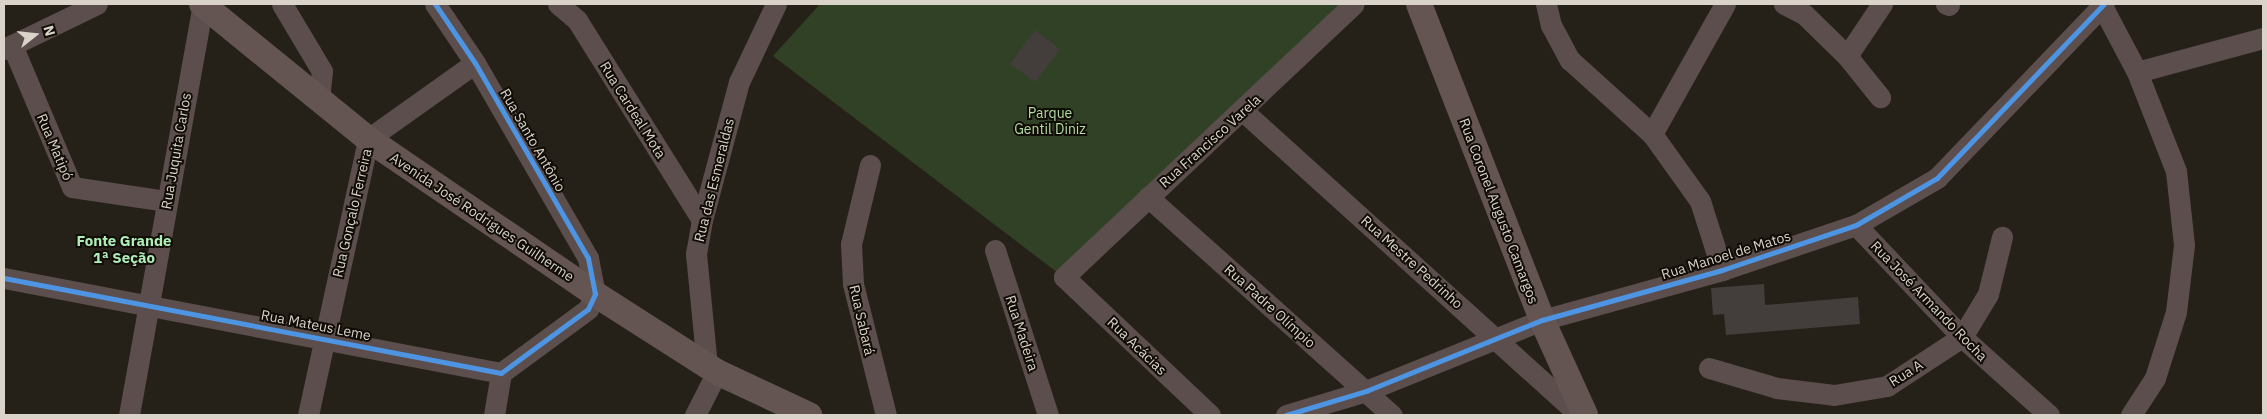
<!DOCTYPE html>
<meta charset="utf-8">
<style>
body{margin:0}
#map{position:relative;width:2267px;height:419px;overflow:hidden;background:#262118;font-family:"IBM Plex Sans",sans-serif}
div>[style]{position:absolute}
.green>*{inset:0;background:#304126}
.building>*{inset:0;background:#433e3b}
.minor>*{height:21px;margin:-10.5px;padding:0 10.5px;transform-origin:10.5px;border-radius:10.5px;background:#5b4e4c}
.major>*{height:26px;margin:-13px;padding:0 13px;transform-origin:13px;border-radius:13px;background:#645553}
.cycleway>*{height:5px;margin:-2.5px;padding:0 2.5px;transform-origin:2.5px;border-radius:2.5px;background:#4d94e3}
span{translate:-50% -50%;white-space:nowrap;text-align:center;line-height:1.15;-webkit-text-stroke:4px #110d06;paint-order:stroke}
.street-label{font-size:14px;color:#d9d3c9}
.park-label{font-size:14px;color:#b2dda1}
.neighbourhood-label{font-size:15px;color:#afefb7;font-weight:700}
.frame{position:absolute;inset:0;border:5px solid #d9d3c9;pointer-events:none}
.north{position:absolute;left:10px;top:10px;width:50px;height:50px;-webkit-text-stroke:4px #110d06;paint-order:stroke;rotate:74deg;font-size:14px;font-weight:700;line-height:20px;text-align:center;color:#d9d3c9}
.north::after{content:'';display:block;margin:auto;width:18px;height:22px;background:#d9d3c9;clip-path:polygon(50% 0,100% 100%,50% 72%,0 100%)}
</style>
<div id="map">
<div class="green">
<i style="clip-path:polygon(820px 4px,1347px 4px,1058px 273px,773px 56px)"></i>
</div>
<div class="building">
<i style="clip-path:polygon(1035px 30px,1060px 49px,1035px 82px,1010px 64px)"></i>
<i style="clip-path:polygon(1764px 284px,1765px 305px,1858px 297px,1860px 324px,1726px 335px,1724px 314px,1713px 315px,1711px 288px)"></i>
</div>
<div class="minor">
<i style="left:282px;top:4px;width:78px;rotate:59.2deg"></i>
<i style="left:322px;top:71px;width:29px;rotate:96deg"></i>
<i style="left:558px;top:4px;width:25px;rotate:40deg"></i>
<i style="left:577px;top:20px;width:236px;rotate:58deg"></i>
<i style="left:1546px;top:4px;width:22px;rotate:77deg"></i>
<i style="left:1551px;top:25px;width:40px;rotate:62deg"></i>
<i style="left:1570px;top:60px;width:110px;rotate:42.1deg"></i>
<i style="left:1652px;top:134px;width:82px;rotate:54.4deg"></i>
<i style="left:1700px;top:201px;width:72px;rotate:72.3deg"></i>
<i style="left:1784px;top:4px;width:22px;rotate:27deg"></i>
<i style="left:1804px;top:14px;width:60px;rotate:44.3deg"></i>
<i style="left:1847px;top:56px;width:53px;rotate:51.2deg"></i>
<i style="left:1946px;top:4px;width:3px;rotate:18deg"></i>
<i style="left:2101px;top:4px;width:77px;rotate:62.1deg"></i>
<i style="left:2137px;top:72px;width:106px;rotate:68.5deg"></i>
<i style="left:2176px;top:171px;width:74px;rotate:83.8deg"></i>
<i style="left:2184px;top:245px;width:67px;rotate:96.8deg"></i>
<i style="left:2176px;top:312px;width:69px;rotate:107.7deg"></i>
<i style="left:2155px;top:378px;width:44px;rotate:123deg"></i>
<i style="left:12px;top:45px;width:154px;rotate:67.1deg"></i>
<i style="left:72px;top:187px;width:96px;rotate:8.4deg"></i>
<i style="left:4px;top:49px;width:103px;rotate:-25.8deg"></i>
<i style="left:1847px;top:56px;width:63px;rotate:-56.1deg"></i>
<i style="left:2137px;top:72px;width:131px;rotate:-15.1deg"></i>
<i style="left:1243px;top:111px;width:454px;rotate:42.1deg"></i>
<i style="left:1652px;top:134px;width:149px;rotate:-60.7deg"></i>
<i style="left:870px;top:165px;width:81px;rotate:103.5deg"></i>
<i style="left:851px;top:244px;width:40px;rotate:87.1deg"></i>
<i style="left:853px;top:284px;width:135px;rotate:75.9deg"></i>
<i style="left:1148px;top:197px;width:327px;rotate:41.8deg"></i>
<i style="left:1856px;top:225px;width:154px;rotate:46.6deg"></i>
<i style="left:1962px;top:337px;width:117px;rotate:41.9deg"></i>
<i style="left:995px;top:250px;width:173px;rotate:72.2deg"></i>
<i style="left:4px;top:278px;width:506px;rotate:10.82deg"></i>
<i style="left:501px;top:373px;width:108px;rotate:-36.3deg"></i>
<i style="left:588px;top:309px;width:17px;rotate:-65deg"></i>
<i style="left:595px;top:294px;width:37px;rotate:-101deg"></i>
<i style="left:588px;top:258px;width:225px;rotate:-120.1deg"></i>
<i style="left:475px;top:63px;width:71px;rotate:-124.1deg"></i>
<i style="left:707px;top:366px;width:113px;rotate:-95.6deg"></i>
<i style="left:696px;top:254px;width:35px;rotate:-80deg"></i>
<i style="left:702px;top:220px;width:143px;rotate:-75deg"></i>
<i style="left:739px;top:82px;width:86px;rotate:-64.6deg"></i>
<i style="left:1709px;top:368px;width:71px;rotate:16.4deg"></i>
<i style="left:1777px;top:388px;width:57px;rotate:7deg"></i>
<i style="left:1834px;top:395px;width:54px;rotate:-9.6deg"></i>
<i style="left:1887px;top:386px;width:90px;rotate:-33.2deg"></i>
<i style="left:1962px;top:337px;width:50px;rotate:-58.8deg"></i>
<i style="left:1988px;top:294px;width:59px;rotate:-76.2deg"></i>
<i style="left:129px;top:415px;width:418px;rotate:-79.8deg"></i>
<i style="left:308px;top:415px;width:282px;rotate:-77.7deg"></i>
<i style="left:368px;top:139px;width:131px;rotate:-35.4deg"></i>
<i style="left:494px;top:415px;width:43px;rotate:-80.5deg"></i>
<i style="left:695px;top:415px;width:48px;rotate:-62.9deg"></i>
<i style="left:1210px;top:415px;width:201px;rotate:-136.6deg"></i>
<i style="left:1064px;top:277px;width:398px;rotate:-43.3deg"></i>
<i style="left:1286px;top:415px;width:84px;rotate:-16.7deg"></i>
<i style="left:1366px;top:391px;width:190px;rotate:-22deg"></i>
<i style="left:1542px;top:320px;width:187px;rotate:-15.5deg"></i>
<i style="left:1722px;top:270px;width:141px;rotate:-18.6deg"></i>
<i style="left:1856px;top:225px;width:94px;rotate:-30.1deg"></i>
<i style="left:1937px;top:178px;width:241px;rotate:-46.2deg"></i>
</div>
<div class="major">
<i style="left:202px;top:4px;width:214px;rotate:39.1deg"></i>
<i style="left:368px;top:139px;width:275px;rotate:34.3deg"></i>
<i style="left:595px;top:294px;width:145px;rotate:32.6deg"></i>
<i style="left:717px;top:372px;width:102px;rotate:25.1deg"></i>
<i style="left:1419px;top:4px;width:339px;rotate:68.7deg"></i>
<i style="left:1542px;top:320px;width:104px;rotate:65.6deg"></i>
</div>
<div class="cycleway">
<i style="left:4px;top:278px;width:506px;rotate:10.82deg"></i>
<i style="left:501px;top:373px;width:108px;rotate:-36.3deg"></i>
<i style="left:588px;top:309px;width:17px;rotate:-65deg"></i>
<i style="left:595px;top:294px;width:37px;rotate:-101deg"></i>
<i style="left:588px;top:258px;width:225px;rotate:-120.1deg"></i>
<i style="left:475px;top:63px;width:71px;rotate:-124.1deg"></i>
<i style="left:1286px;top:415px;width:84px;rotate:-16.7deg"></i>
<i style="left:1366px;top:391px;width:190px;rotate:-22deg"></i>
<i style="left:1542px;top:320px;width:187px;rotate:-15.5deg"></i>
<i style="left:1722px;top:270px;width:141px;rotate:-18.6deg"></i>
<i style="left:1856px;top:225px;width:94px;rotate:-30.1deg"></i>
<i style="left:1937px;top:178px;width:241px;rotate:-46.2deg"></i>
</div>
<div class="street-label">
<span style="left:633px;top:110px;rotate:58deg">Rua Cardeal Mota</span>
<span style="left:533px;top:140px;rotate:60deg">Rua Santo Antônio</span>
<span style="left:1210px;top:141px;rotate:-42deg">Rua Francisco Varela</span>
<span style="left:55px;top:147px;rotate:67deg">Rua Matipó</span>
<span style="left:176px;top:151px;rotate:-80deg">Rua Juquita Carlos</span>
<span style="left:714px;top:180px;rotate:-76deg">Rua das Esmeraldas</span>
<span style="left:1499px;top:211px;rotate:69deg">Rua Coronel Augusto Camargos</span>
<span style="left:352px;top:213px;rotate:-77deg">Rua Gonçalo Ferreira</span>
<span style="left:482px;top:217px;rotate:34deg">Avenida José Rodrigues Guilherme</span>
<span style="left:1726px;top:255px;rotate:-17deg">Rua Manoel de Matos</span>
<span style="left:1412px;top:262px;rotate:42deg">Rua Mestre Pedrinho</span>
<span style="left:1929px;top:301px;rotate:46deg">Rua José Armando Rocha</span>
<span style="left:1270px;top:306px;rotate:42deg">Rua Padre Olímpio</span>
<span style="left:862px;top:320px;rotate:77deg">Rua Sabará</span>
<span style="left:316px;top:325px;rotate:11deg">Rua Mateus Leme</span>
<span style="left:1022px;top:333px;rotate:72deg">Rua Madeira</span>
<span style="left:1137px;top:346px;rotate:44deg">Rua Acácias</span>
<span style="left:1906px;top:373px;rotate:-32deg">Rua A</span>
</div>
<div class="park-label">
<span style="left:1050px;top:121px">Parque<br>Gentil Diniz</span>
</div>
<div class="neighbourhood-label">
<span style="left:124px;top:249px">Fonte Grande<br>1ª Seção</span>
</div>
<div class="frame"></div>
<div class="north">N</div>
</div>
